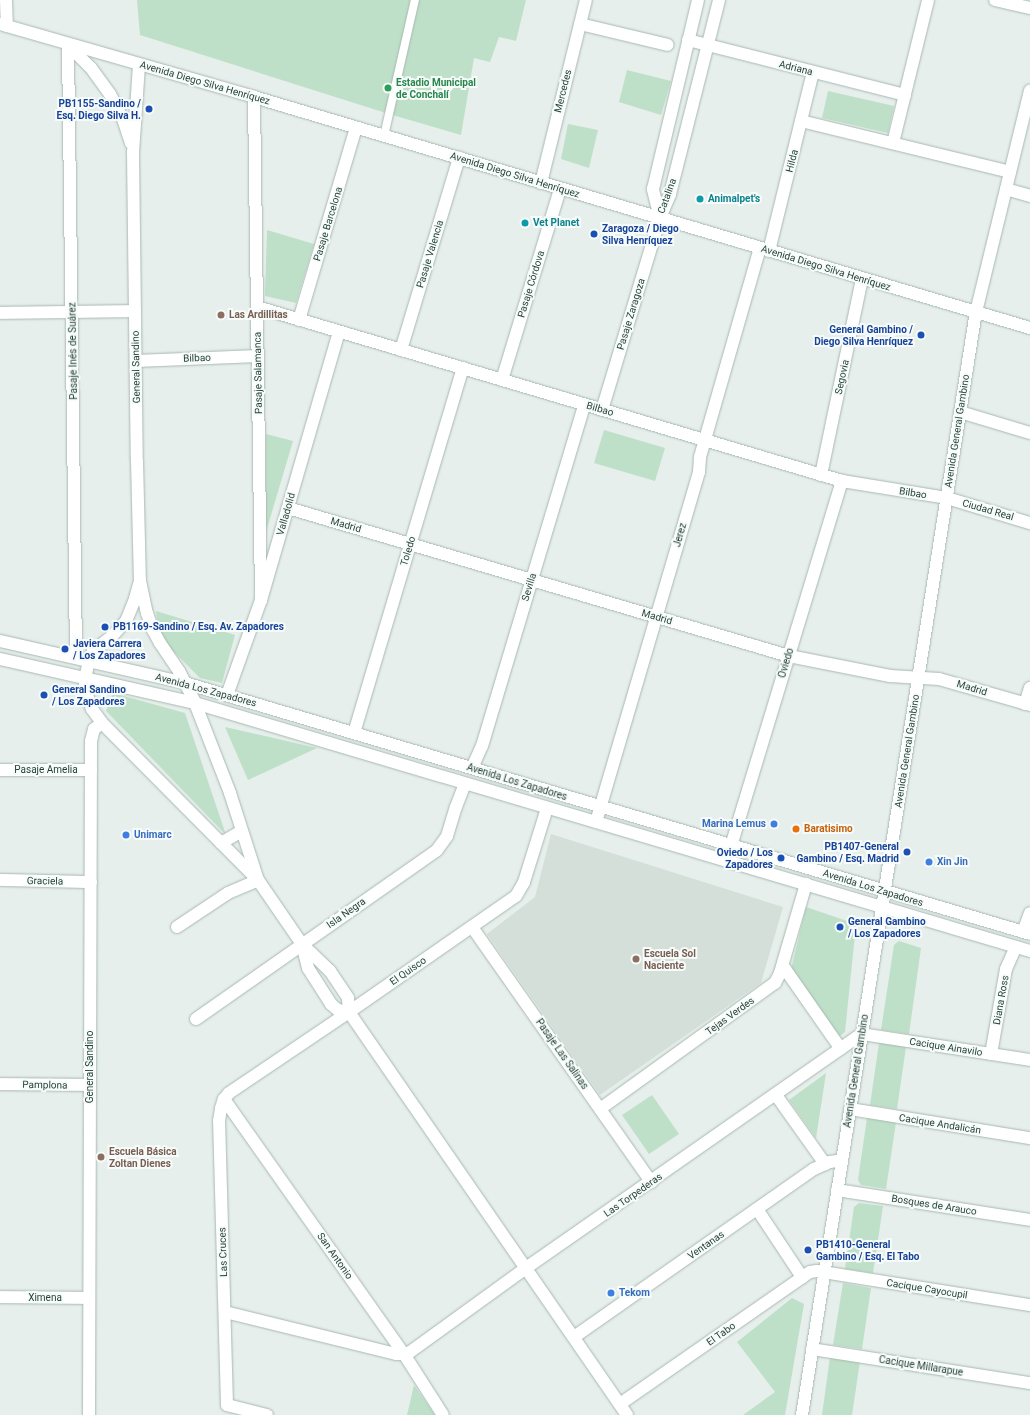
<!DOCTYPE html>
<meta charset="utf-8">
<style>
body{margin:0}
#map{position:relative;width:1030px;height:1415px;overflow:hidden;background:#e6efeb;font-family:Roboto,sans-serif}
div>[style]{position:absolute}
.built>*{inset:0;background:#d4dfda}
.green>*{inset:0;background:#bfe0c8}
.roads{filter:drop-shadow(0 0 1px #a8b8b2) drop-shadow(0 0 1px #a8b8b2)}
.service>*{height:8px;margin:-4px;padding:0 4px;transform-origin:4px;border-radius:4px;background:#fff}
.minor>*{height:12px;margin:-6px;padding:0 6px;transform-origin:6px;border-radius:6px;background:#fff}
.tertiary>*{height:12px;margin:-6px;padding:0 6px;transform-origin:6px;border-radius:6px;background:#fff}
.secondary>*{height:12px;margin:-6px;padding:0 6px;transform-origin:6px;border-radius:6px;background:#fff}
.dots>*{width:11px;height:11px;translate:-50% -50%;box-sizing:border-box;border:2px solid #f7fbf9;border-radius:50%}
span{translate:-50% -50%;white-space:nowrap;text-align:center;line-height:1.15;-webkit-text-stroke:4px #f7fbf9;paint-order:stroke}
.street-label{font-size:10px;color:#24423a}
.leisure-label{font-size:10px;color:#27864d;font-weight:700}
.left{translate:0 -50%;text-align:left}
.transit-label{font-size:10px;color:#164399;font-weight:700}
.right{translate:-100% -50%;text-align:right}
.culture-label{font-size:10px;color:#0d838f;font-weight:700}
.education-label{font-size:10px;color:#785e54;font-weight:700}
.shop-label{font-size:10px;color:#366cbe;font-weight:700}
.food-label{font-size:10px;color:#c56008;font-weight:700}
</style>
<div id="map">
<div class="built">
<i style="clip-path:polygon(551px 834px,783px 907px,761px 983px,600px 1095px,487px 934px,535px 897px)"></i>
</div>
<div class="green">
<i style="clip-path:polygon(137px 0,526px 0,516px 41px,499px 37px,490px 62px,474px 58px,461px 135px,389px 114px,140px 35px)"></i>
<i style="clip-path:polygon(627px 70px,671px 81px,661px 115px,619px 102px)"></i>
<i style="clip-path:polygon(828px 91px,894px 106px,888px 133px,822px 118px)"></i>
<i style="clip-path:polygon(568px 124px,598px 130px,589px 168px,561px 159px)"></i>
<i style="clip-path:polygon(267px 230px,314px 244px,296px 303px,265px 296px)"></i>
<i style="clip-path:polygon(604px 430px,665px 448px,655px 481px,594px 463px)"></i>
<i style="clip-path:polygon(266px 434px,293px 441px,266px 532px)"></i>
<i style="clip-path:polygon(156px 611px,235px 635px,222px 683px,200px 678px,160px 638px)"></i>
<i style="clip-path:polygon(113px 693px,185px 713px,226px 835px,106px 711px)"></i>
<i style="clip-path:polygon(225px 727px,317px 748px,248px 780px)"></i>
<i style="clip-path:polygon(806px 907px,856px 924px,845px 1032px,832px 1042px,788px 982px)"></i>
<i style="clip-path:polygon(899px 941px,921px 948px,909px 1034px,881px 1030px,894px 945px)"></i>
<i style="clip-path:polygon(879px 1043px,906px 1047px,897px 1109px,870px 1105px)"></i>
<i style="clip-path:polygon(826px 1073px,816px 1138px,789px 1100px)"></i>
<i style="clip-path:polygon(652px 1095px,679px 1134px,649px 1154px,622px 1115px)"></i>
<i style="clip-path:polygon(867px 1118px,896px 1122px,886px 1189px,861px 1185px,858px 1180px)"></i>
<i style="clip-path:polygon(859px 1203px,883px 1206px,873px 1273px,845px 1269px,854px 1207px)"></i>
<i style="clip-path:polygon(843px 1283px,871px 1288px,862px 1349px,833px 1345px)"></i>
<i style="clip-path:polygon(792px 1298px,804px 1304px,785px 1415px,743px 1415px,775px 1392px,737px 1342px)"></i>
<i style="clip-path:polygon(830px 1357px,860px 1361px,852px 1415px,822px 1415px)"></i>
<i style="clip-path:polygon(414px 1385px,435px 1415px,407px 1415px)"></i>
</div>
<div class="roads">
<div class="service">
<i style="left:384px;top:136px;width:139px;rotate:-77.2deg"></i>
</div>
<div class="minor">
<i style="left:6px;top:0;width:26px;rotate:88deg"></i>
<i style="left:995px;top:0;width:36px;rotate:13deg"></i>
<i style="left:580px;top:24px;width:90px;rotate:13.4deg"></i>
<i style="left:688px;top:40px;width:224px;rotate:14.2deg"></i>
<i style="left:68px;top:45px;width:613px;rotate:89.25deg"></i>
<i style="left:254px;top:97px;width:503px;rotate:89.2deg"></i>
<i style="left:801px;top:121px;width:215px;rotate:13.7deg"></i>
<i style="left:893px;top:143px;width:147px;rotate:-76.2deg"></i>
<i style="left:541px;top:183px;width:188px;rotate:-76.2deg"></i>
<i style="left:1006px;top:189px;width:25px;rotate:16deg"></i>
<i style="left:660px;top:218px;width:30px;rotate:-104deg"></i>
<i style="left:653px;top:189px;width:194px;rotate:-76.6deg"></i>
<i style="left:769px;top:251px;width:184px;rotate:-76.2deg"></i>
<i style="left:257px;top:307px;width:610px;rotate:16.56deg"></i>
<i style="left:842px;top:481px;width:106px;rotate:9.2deg"></i>
<i style="left:947px;top:498px;width:87px;rotate:16.8deg"></i>
<i style="left:0;top:313px;width:135px;rotate:-0.8deg"></i>
<i style="left:299px;top:320px;width:200px;rotate:-73.5deg"></i>
<i style="left:401px;top:350px;width:201px;rotate:-73.2deg"></i>
<i style="left:136px;top:361px;width:122px;rotate:-2.3deg"></i>
<i style="left:502px;top:380px;width:200px;rotate:-73.1deg"></i>
<i style="left:602px;top:410px;width:201px;rotate:-73.2deg"></i>
<i style="left:660px;top:218px;width:26px;rotate:-67deg"></i>
<i style="left:670px;top:194px;width:200px;rotate:-75.8deg"></i>
<i style="left:960px;top:412px;width:73px;rotate:16.7deg"></i>
<i style="left:821px;top:475px;width:201px;rotate:-78.2deg"></i>
<i style="left:288px;top:508px;width:522px;rotate:16.46deg"></i>
<i style="left:789px;top:656px;width:103px;rotate:11.2deg"></i>
<i style="left:890px;top:676px;width:49px;rotate:3.5deg"></i>
<i style="left:939px;top:679px;width:95px;rotate:15.9deg"></i>
<i style="left:227px;top:695px;width:101px;rotate:-70.3deg"></i>
<i style="left:261px;top:600px;width:279px;rotate:-73.8deg"></i>
<i style="left:1025px;top:704px;width:17px;rotate:-73deg"></i>
<i style="left:354px;top:733px;width:381px;rotate:-73.4deg"></i>
<i style="left:472px;top:768px;width:24px;rotate:-66deg"></i>
<i style="left:482px;top:746px;width:356px;rotate:-73.3deg"></i>
<i style="left:0;top:770px;width:91px"></i>
<i style="left:596px;top:822px;width:365px;rotate:-73.6deg"></i>
<i style="left:699px;top:472px;width:15px;rotate:-86deg"></i>
<i style="left:700px;top:457px;width:217px;rotate:-74deg"></i>
<i style="left:731px;top:846px;width:382px;rotate:-73.1deg"></i>
<i style="left:0;top:880px;width:91px;rotate:1.3deg"></i>
<i style="left:177px;top:927px;width:61px;rotate:-33.7deg"></i>
<i style="left:228px;top:893px;width:33px;rotate:-23deg"></i>
<i style="left:472px;top:927px;width:312px;rotate:54.9deg"></i>
<i style="left:1023px;top:932px;width:20px;rotate:-70deg"></i>
<i style="left:783px;top:966px;width:101px;rotate:55.1deg"></i>
<i style="left:196px;top:1019px;width:294px;rotate:-35deg"></i>
<i style="left:437px;top:850px;width:17px;rotate:-54deg"></i>
<i style="left:447px;top:836px;width:30px;rotate:-73deg"></i>
<i style="left:456px;top:807px;width:25px;rotate:-69deg"></i>
<i style="left:991px;top:1054px;width:86px;rotate:-80deg"></i>
<i style="left:1006px;top:969px;width:24px;rotate:-66deg"></i>
<i style="left:0;top:1084px;width:90px;rotate:0.6deg"></i>
<i style="left:776px;top:1095px;width:85px;rotate:54.6deg"></i>
<i style="left:224px;top:1099px;width:312px;rotate:54.8deg"></i>
<i style="left:404px;top:1354px;width:72px;rotate:57.4deg"></i>
<i style="left:600px;top:1109px;width:216px;rotate:-35.8deg"></i>
<i style="left:775px;top:983px;width:11px;rotate:-63deg"></i>
<i style="left:780px;top:973px;width:93px;rotate:-73.7deg"></i>
<i style="left:850px;top:1109px;width:182px;rotate:9.2deg"></i>
<i style="left:837px;top:1190px;width:195px;rotate:8.8deg"></i>
<i style="left:757px;top:1209px;width:82px;rotate:56.5deg"></i>
<i style="left:0;top:1297px;width:89px;rotate:0.6deg"></i>
<i style="left:225px;top:1312px;width:176px;rotate:13.8deg"></i>
<i style="left:396px;top:1354px;width:8px"></i>
<i style="left:404px;top:1354px;width:6px;rotate:-18deg"></i>
<i style="left:410px;top:1352px;width:143px;rotate:-35.9deg"></i>
<i style="left:526px;top:1268px;width:409px;rotate:-34.9deg"></i>
<i style="left:862px;top:1034px;width:170px;rotate:8.8deg"></i>
<i style="left:574px;top:1337px;width:293px;rotate:-35deg"></i>
<i style="left:814px;top:1169px;width:17px;rotate:-24deg"></i>
<i style="left:830px;top:1162px;width:12px;rotate:-9deg"></i>
<i style="left:812px;top:1349px;width:221px;rotate:8.9deg"></i>
<i style="left:620px;top:1404px;width:231px;rotate:-34.8deg"></i>
<i style="left:810px;top:1272px;width:7px;rotate:-8deg"></i>
<i style="left:817px;top:1271px;width:216px;rotate:9.1deg"></i>
<i style="left:89px;top:1415px;width:674px;rotate:-89.83deg"></i>
<i style="left:91px;top:741px;width:12px;rotate:-76deg"></i>
<i style="left:94px;top:729px;width:10px;rotate:-37deg"></i>
<i style="left:267px;top:1415px;width:41px;rotate:-166deg"></i>
<i style="left:227px;top:1405px;width:284px;rotate:-91.6deg"></i>
<i style="left:219px;top:1121px;width:13px;rotate:-81deg"></i>
<i style="left:221px;top:1108px;width:9px;rotate:-72deg"></i>
<i style="left:224px;top:1099px;width:8px;rotate:-50deg"></i>
<i style="left:229px;top:1093px;width:145px;rotate:-34deg"></i>
<i style="left:349px;top:1012px;width:203px;rotate:-34.8deg"></i>
<i style="left:516px;top:896px;width:16px;rotate:-60deg"></i>
<i style="left:524px;top:882px;width:77px;rotate:-72.7deg"></i>
</div>
<div class="tertiary">
<i style="left:802px;top:1415px;width:1117px;rotate:-81.04deg"></i>
<i style="left:976px;top:312px;width:228px;rotate:-76.3deg"></i>
</div>
<div class="secondary">
<i style="left:0;top:24px;width:264px;rotate:16deg"></i>
<i style="left:254px;top:97px;width:810px;rotate:16.58deg"></i>
<i style="left:69px;top:46px;width:31px;rotate:45deg"></i>
<i style="left:91px;top:68px;width:32px;rotate:54deg"></i>
<i style="left:110px;top:94px;width:31px;rotate:63deg"></i>
<i style="left:124px;top:122px;width:22px;rotate:72deg"></i>
<i style="left:139px;top:65px;width:87px;rotate:93.9deg"></i>
<i style="left:133px;top:152px;width:309px;rotate:89.3deg"></i>
<i style="left:137px;top:461px;width:120px;rotate:88.6deg"></i>
<i style="left:140px;top:581px;width:33px;rotate:78deg"></i>
<i style="left:147px;top:613px;width:18px;rotate:71deg"></i>
<i style="left:153px;top:630px;width:15px;rotate:62deg"></i>
<i style="left:160px;top:643px;width:34px;rotate:56deg"></i>
<i style="left:179px;top:671px;width:36px;rotate:63deg"></i>
<i style="left:195px;top:703px;width:97px;rotate:68.7deg"></i>
<i style="left:230px;top:793px;width:88px;rotate:72.2deg"></i>
<i style="left:140px;top:581px;width:19px;rotate:106deg"></i>
<i style="left:135px;top:599px;width:24px;rotate:112deg"></i>
<i style="left:126px;top:621px;width:22px;rotate:133deg"></i>
<i style="left:111px;top:637px;width:23px;rotate:142deg"></i>
<i style="left:93px;top:651px;width:11px;rotate:112deg"></i>
<i style="left:89px;top:661px;width:17px;rotate:103deg"></i>
<i style="left:85px;top:678px;width:11px;rotate:90deg"></i>
<i style="left:85px;top:689px;width:21px;rotate:71deg"></i>
<i style="left:92px;top:709px;width:17px;rotate:54deg"></i>
<i style="left:102px;top:723px;width:221px;rotate:45.2deg"></i>
<i style="left:258px;top:880px;width:78px;rotate:55.5deg"></i>
<i style="left:302px;top:944px;width:39px;rotate:44deg"></i>
<i style="left:330px;top:971px;width:32px;rotate:56deg"></i>
<i style="left:348px;top:998px;width:14px;rotate:86deg"></i>
<i style="left:349px;top:1012px;width:490px;rotate:55.4deg"></i>
<i style="left:0;top:641px;width:190px;rotate:12.8deg"></i>
<i style="left:185px;top:683px;width:881px;rotate:16.54deg"></i>
<i style="left:0;top:659px;width:200px;rotate:12.7deg"></i>
<i style="left:195px;top:703px;width:871px;rotate:16.54deg"></i>
<i style="left:221px;top:843px;width:24px;rotate:-30deg"></i>
<i style="left:302px;top:944px;width:25px;rotate:76deg"></i>
<i style="left:308px;top:968px;width:43px;rotate:57.4deg"></i>
<i style="left:331px;top:1004px;width:9px;rotate:41deg"></i>
<i style="left:338px;top:1010px;width:11px;rotate:10deg"></i>
</div>
</div>
<div class="dots">
<i style="left:388px;top:88px;background:#2e9e5b"></i>
<i style="left:149px;top:109px;background:#1a4fb4"></i>
<i style="left:700px;top:199px;background:#0f9aa8"></i>
<i style="left:525px;top:223px;background:#0f9aa8"></i>
<i style="left:594px;top:234px;background:#1a4fb4"></i>
<i style="left:221px;top:315px;background:#8d6e63"></i>
<i style="left:921px;top:335px;background:#1a4fb4"></i>
<i style="left:105px;top:627px;background:#1a4fb4"></i>
<i style="left:65px;top:649px;background:#1a4fb4"></i>
<i style="left:44px;top:695px;background:#1a4fb4"></i>
<i style="left:774px;top:824px;background:#3f7fe0"></i>
<i style="left:796px;top:829px;background:#e8710a"></i>
<i style="left:126px;top:835px;background:#3f7fe0"></i>
<i style="left:907px;top:852px;background:#1a4fb4"></i>
<i style="left:781px;top:858px;background:#1a4fb4"></i>
<i style="left:929px;top:862px;background:#3f7fe0"></i>
<i style="left:840px;top:927px;background:#1a4fb4"></i>
<i style="left:636px;top:959px;background:#8d6e63"></i>
<i style="left:101px;top:1157px;background:#8d6e63"></i>
<i style="left:808px;top:1250px;background:#1a4fb4"></i>
<i style="left:611px;top:1293px;background:#3f7fe0"></i>
</div>
<div class="street-label">
<span style="left:796px;top:68px;rotate:14deg">Adriana</span>
<span style="left:205px;top:83px;rotate:16deg">Avenida Diego Silva Henríquez</span>
<span style="left:563px;top:91px;rotate:-76deg">Mercedes</span>
<span style="left:792px;top:161px;rotate:-76deg">Hilda</span>
<span style="left:515px;top:175px;rotate:17deg">Avenida Diego Silva Henríquez</span>
<span style="left:667px;top:196px;rotate:-70deg">Catalina</span>
<span style="left:328px;top:224px;rotate:-73deg">Pasaje Barcelona</span>
<span style="left:430px;top:254px;rotate:-73deg">Pasaje Valencia</span>
<span style="left:826px;top:268px;rotate:17deg">Avenida Diego Silva Henríquez</span>
<span style="left:531px;top:284px;rotate:-73deg">Pasaje Córdova</span>
<span style="left:631px;top:314px;rotate:-73deg">Pasaje Zaragoza</span>
<span style="left:73px;top:351px;rotate:-91deg">Pasaje Inés de Suárez</span>
<span style="left:197px;top:358px;rotate:-2deg">Bilbao</span>
<span style="left:136px;top:367px;rotate:-91deg">General Sandino</span>
<span style="left:258px;top:373px;rotate:-91deg">Pasaje Salamanca</span>
<span style="left:842px;top:377px;rotate:-78deg">Segovia</span>
<span style="left:600px;top:409px;rotate:16deg">Bilbao</span>
<span style="left:957px;top:431px;rotate:-81deg">Avenida General Gambino</span>
<span style="left:913px;top:493px;rotate:9deg">Bilbao</span>
<span style="left:988px;top:510px;rotate:16deg">Ciudad Real</span>
<span style="left:286px;top:514px;rotate:-74deg">Valladolid</span>
<span style="left:346px;top:525px;rotate:16deg">Madrid</span>
<span style="left:680px;top:535px;rotate:-74deg">Jerez</span>
<span style="left:408px;top:551px;rotate:-73deg">Toledo</span>
<span style="left:529px;top:587px;rotate:-73deg">Sevilla</span>
<span style="left:657px;top:617px;rotate:16deg">Madrid</span>
<span style="left:786px;top:663px;rotate:-73deg">Oviedo</span>
<span style="left:972px;top:688px;rotate:17deg">Madrid</span>
<span style="left:206px;top:690px;rotate:15deg">Avenida Los Zapadores</span>
<span style="left:907px;top:751px;rotate:-81deg">Avenida General Gambino</span>
<span style="left:46px;top:770px">Pasaje Amelia</span>
<span style="left:517px;top:782px;rotate:17deg">Avenida Los Zapadores</span>
<span style="left:45px;top:881px;rotate:1deg">Graciela</span>
<span style="left:873px;top:888px;rotate:17deg">Avenida Los Zapadores</span>
<span style="left:346px;top:913px;rotate:-35deg">Isla Negra</span>
<span style="left:408px;top:971px;rotate:-35deg">El Quisco</span>
<span style="left:1001px;top:1000px;rotate:-80deg">Diana Ross</span>
<span style="left:730px;top:1016px;rotate:-36deg">Tejas Verdes</span>
<span style="left:946px;top:1047px;rotate:9deg">Cacique Ainavilo</span>
<span style="left:562px;top:1054px;rotate:55deg">Pasaje Las Salinas</span>
<span style="left:90px;top:1067px;rotate:-90deg">General Sandino</span>
<span style="left:856px;top:1071px;rotate:-81deg">Avenida General Gambino</span>
<span style="left:45px;top:1085px;rotate:1deg">Pamplona</span>
<span style="left:940px;top:1124px;rotate:9deg">Cacique Andalicán</span>
<span style="left:633px;top:1195px;rotate:-35deg">Las Torpederas</span>
<span style="left:934px;top:1205px;rotate:9deg">Bosques de Arauco</span>
<span style="left:706px;top:1245px;rotate:-35deg">Ventanas</span>
<span style="left:223px;top:1252px;rotate:-92deg">Las Cruces</span>
<span style="left:335px;top:1256px;rotate:55deg">San Antonio</span>
<span style="left:927px;top:1289px;rotate:9deg">Cacique Cayocupil</span>
<span style="left:45px;top:1298px">Ximena</span>
<span style="left:721px;top:1334px;rotate:-35deg">El Tabo</span>
<span style="left:921px;top:1366px;rotate:9deg">Cacique Millarapue</span>
</div>
<div class="leisure-label">
<span class="left" style="left:396px;top:88px">Estadio Municipal<br>de Conchalí</span>
</div>
<div class="transit-label">
<span class="right" style="left:141px;top:109px">PB1155-Sandino /<br>Esq. Diego Silva H.</span>
<span class="left" style="left:602px;top:234px">Zaragoza / Diego<br>Silva Henríquez</span>
<span class="right" style="left:913px;top:335px">General Gambino /<br>Diego Silva Henríquez</span>
<span class="left" style="left:113px;top:627px">PB1169-Sandino / Esq. Av. Zapadores</span>
<span class="left" style="left:73px;top:649px">Javiera Carrera<br>/ Los Zapadores</span>
<span class="left" style="left:52px;top:695px">General Sandino<br>/ Los Zapadores</span>
<span class="right" style="left:899px;top:852px">PB1407-General<br>Gambino / Esq. Madrid</span>
<span class="right" style="left:773px;top:858px">Oviedo / Los<br>Zapadores</span>
<span class="left" style="left:848px;top:927px">General Gambino<br>/ Los Zapadores</span>
<span class="left" style="left:816px;top:1250px">PB1410-General<br>Gambino / Esq. El Tabo</span>
</div>
<div class="culture-label">
<span class="left" style="left:708px;top:199px">Animalpet's</span>
<span class="left" style="left:533px;top:223px">Vet Planet</span>
</div>
<div class="education-label">
<span class="left" style="left:229px;top:315px">Las Ardillitas</span>
<span class="left" style="left:644px;top:959px">Escuela Sol<br>Naciente</span>
<span class="left" style="left:109px;top:1157px">Escuela Básica<br>Zoltan Dienes</span>
</div>
<div class="shop-label">
<span class="right" style="left:766px;top:824px">Marina Lemus</span>
<span class="left" style="left:134px;top:835px">Unimarc</span>
<span class="left" style="left:937px;top:862px">Xin Jin</span>
<span class="left" style="left:619px;top:1293px">Tekom</span>
</div>
<div class="food-label">
<span class="left" style="left:804px;top:829px">Baratisimo</span>
</div>
</div>
